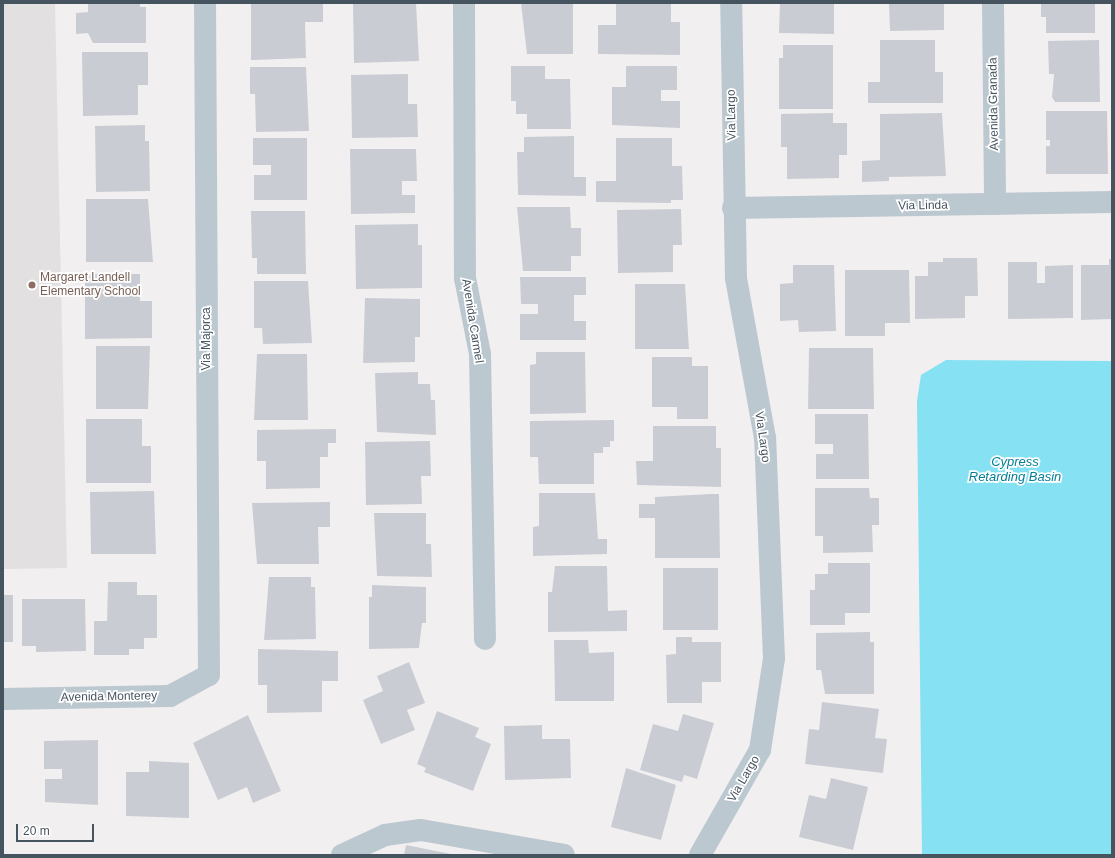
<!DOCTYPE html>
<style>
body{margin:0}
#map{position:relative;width:1115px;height:858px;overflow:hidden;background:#f2eff0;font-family:Arial,sans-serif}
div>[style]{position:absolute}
.education>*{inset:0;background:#e3e0e2}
.water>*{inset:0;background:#86e1f2}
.building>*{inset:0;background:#c9cdd3}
.minor>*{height:22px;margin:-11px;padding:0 11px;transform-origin:11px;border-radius:11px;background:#bcc8d0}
.dots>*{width:11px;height:11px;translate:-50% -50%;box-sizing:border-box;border:2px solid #fff;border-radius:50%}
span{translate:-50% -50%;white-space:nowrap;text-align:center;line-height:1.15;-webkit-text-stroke:3.5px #fff;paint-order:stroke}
.street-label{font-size:12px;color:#46545f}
.education-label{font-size:12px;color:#785e54}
.left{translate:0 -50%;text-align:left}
.water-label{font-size:13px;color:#057e95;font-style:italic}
.frame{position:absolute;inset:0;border:4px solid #46545f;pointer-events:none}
.scale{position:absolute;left:16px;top:824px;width:78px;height:18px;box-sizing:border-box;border:2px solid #46545f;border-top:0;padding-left:5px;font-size:12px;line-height:14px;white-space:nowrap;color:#46545f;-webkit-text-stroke:3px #fff;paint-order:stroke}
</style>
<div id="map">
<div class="education">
<i style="clip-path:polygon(3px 3px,55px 3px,67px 568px,3px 569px)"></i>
</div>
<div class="water">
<i style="clip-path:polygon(946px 360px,1112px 361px,1112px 855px,922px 855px,917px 401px,921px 375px)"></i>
</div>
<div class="building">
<i style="clip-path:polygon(88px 3px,140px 3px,140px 7px,146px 7px,146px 43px,93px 43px,88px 33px,76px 34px,76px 13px,88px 12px)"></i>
<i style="clip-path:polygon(251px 3px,323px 3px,323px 22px,305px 22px,306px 58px,251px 60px)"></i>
<i style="clip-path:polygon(353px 3px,416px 3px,419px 61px,354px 63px)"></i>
<i style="clip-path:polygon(521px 3px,573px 3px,573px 54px,527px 54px)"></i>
<i style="clip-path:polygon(616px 3px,671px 3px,671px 22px,680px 22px,680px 55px,598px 54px,598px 25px,616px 25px)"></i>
<i style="clip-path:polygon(780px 3px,834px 3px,834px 34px,779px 33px)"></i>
<i style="clip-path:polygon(889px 3px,944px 3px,944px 30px,890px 31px)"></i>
<i style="clip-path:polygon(1041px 3px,1095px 3px,1095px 33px,1046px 33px,1046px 17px,1041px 17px)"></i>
<i style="clip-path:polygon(880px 40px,935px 40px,935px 72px,943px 72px,943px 103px,868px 103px,868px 82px,880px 82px)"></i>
<i style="clip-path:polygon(1099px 40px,1100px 102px,1055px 102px,1052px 97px,1054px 74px,1049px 74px,1048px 41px)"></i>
<i style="clip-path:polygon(783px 45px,833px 45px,833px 109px,779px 109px,779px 58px,783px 58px)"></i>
<i style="clip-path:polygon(82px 52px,148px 52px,148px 85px,138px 85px,138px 115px,83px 116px)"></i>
<i style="clip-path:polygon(511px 66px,545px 66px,545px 79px,570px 79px,571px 129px,527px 129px,527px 114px,516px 114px,516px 101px,511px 101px)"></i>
<i style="clip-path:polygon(626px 66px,677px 66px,677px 90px,661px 90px,661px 101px,680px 101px,680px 128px,612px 125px,612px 87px,626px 87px)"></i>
<i style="clip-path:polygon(250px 67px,306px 67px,309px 131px,256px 132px,255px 94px,250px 94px)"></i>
<i style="clip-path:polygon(408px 74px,408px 104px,417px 104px,418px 137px,352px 138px,351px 75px)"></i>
<i style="clip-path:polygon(1046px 111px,1107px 111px,1108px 174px,1046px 174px,1046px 146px,1050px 146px,1050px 140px,1046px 140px)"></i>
<i style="clip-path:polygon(833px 113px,833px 123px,847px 123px,847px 155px,839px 155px,839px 178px,787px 179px,787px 147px,781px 147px,781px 114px)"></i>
<i style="clip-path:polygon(942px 113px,946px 176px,889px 177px,889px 181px,862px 182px,862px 161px,880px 160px,880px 114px)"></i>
<i style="clip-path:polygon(145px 125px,145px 141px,149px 141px,150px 191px,96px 192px,95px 126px)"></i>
<i style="clip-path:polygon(574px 136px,574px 177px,586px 177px,586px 196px,518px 195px,517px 152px,524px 152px,524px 137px)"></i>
<i style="clip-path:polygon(253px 138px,307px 138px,307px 200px,254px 200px,254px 175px,271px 175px,271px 165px,253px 165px)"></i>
<i style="clip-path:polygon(616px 138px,672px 138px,672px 166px,682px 166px,683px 200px,671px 200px,671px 203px,596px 202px,596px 181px,616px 181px)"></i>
<i style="clip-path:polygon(350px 149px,416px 149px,417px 181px,402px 181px,402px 195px,415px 195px,415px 213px,351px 214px)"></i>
<i style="clip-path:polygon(86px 199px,148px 199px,153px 262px,86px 262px)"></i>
<i style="clip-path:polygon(517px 207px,570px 207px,571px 228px,581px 228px,581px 256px,571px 256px,571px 271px,523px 271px)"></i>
<i style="clip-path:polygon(681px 209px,682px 245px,673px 245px,673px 272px,618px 273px,617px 210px)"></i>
<i style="clip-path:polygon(251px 211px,305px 211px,306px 274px,257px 274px,257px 258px,252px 258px)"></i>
<i style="clip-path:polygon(418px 224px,418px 245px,422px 245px,422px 288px,356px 289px,355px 225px)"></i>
<i style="clip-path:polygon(943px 258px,977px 258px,978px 296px,965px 296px,965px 318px,915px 319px,915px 276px,928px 276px,928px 262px,943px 262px)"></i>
<i style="clip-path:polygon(1109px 259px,1112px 259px,1112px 319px,1081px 320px,1081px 265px,1109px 265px)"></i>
<i style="clip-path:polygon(1008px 262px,1037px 262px,1037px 283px,1045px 283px,1045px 266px,1073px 265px,1073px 318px,1008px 319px)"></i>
<i style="clip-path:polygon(793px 265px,834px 265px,836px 331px,799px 332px,798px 320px,780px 321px,780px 284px,793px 283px)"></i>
<i style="clip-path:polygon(845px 270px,909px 270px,910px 323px,885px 323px,885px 336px,845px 336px)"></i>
<i style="clip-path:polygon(85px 274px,140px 274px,140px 301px,152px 301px,152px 338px,85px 339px)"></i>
<i style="clip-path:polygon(520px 277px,586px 277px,586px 295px,574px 295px,574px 321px,586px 321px,586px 340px,520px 340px,520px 314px,538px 314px,538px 304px,521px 304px)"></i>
<i style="clip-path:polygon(254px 281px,308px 281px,312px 343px,263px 344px,262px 328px,254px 328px)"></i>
<i style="clip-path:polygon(635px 284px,685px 284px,689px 349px,635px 349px)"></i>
<i style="clip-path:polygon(365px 298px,420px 299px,420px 337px,415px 337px,415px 362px,363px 363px)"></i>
<i style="clip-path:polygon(96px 346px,150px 346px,148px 409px,96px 409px)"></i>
<i style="clip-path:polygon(809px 348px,873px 348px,874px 409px,808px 409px)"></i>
<i style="clip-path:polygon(536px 352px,585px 352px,586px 413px,530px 414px,530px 365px,536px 364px)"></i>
<i style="clip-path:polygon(257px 354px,307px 354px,308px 420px,254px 420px)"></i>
<i style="clip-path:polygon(652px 357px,692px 357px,692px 366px,708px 366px,708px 419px,677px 419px,677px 407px,652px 407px)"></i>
<i style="clip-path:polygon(418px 372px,418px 384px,430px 384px,431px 400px,435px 400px,436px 435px,377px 432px,375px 373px)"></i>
<i style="clip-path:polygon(815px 414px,868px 414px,869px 479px,816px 479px,816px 454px,833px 454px,833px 444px,815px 444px)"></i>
<i style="clip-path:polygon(86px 419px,142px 419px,142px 446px,151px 446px,151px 483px,86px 483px)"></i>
<i style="clip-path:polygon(614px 420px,614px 441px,610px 441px,610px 447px,603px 447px,603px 453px,594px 453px,594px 484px,539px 484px,538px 457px,530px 457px,530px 421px)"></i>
<i style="clip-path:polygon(653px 426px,716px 426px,716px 448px,721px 448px,721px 487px,637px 485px,636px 461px,653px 461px)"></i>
<i style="clip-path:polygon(336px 429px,336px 443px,328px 443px,328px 457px,320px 457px,320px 488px,266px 489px,266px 461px,257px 461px,257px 430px)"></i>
<i style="clip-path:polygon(430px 441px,431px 476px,421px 476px,422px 504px,366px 505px,365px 442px)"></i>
<i style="clip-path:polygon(815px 488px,869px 488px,870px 498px,879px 498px,879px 525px,872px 525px,873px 552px,823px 553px,823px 536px,815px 536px)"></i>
<i style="clip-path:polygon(154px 491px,156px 554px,91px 554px,90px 492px)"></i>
<i style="clip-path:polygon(539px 493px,595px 493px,598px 539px,607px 539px,607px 554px,533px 556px,533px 527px,539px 526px)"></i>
<i style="clip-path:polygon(710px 494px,719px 494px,720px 558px,655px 558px,655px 518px,639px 518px,639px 504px,655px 504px,655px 497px)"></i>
<i style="clip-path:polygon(330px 502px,330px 527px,318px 527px,319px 564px,257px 564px,252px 503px)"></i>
<i style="clip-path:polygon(374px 513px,426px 513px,426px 544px,431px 544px,432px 577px,377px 576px)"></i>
<i style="clip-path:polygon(828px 563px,870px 563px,870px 613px,845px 613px,845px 625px,810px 625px,810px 590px,815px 590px,815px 574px,828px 574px)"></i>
<i style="clip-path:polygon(555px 566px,607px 566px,608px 611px,627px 610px,627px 631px,548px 632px,548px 592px,552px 592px)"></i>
<i style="clip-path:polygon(663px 568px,718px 568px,718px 630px,663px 630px)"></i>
<i style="clip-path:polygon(269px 577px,311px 577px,311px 587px,315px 587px,316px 639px,264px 640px)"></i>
<i style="clip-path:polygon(108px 582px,137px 582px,137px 595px,157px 595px,157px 638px,144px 638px,144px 649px,129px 649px,129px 655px,94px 655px,94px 621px,107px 621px)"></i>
<i style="clip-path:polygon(372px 585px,426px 587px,426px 623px,422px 623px,419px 648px,369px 649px,369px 597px,372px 597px)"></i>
<i style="clip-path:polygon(3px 595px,13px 595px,13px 642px,3px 642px)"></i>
<i style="clip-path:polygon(22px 599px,85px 599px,86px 651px,36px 652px,36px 646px,22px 646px)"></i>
<i style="clip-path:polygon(870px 632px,870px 642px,874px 642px,874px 694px,825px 694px,821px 670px,816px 670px,816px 633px)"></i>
<i style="clip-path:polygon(676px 637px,692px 637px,692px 642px,721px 642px,721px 682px,702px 682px,702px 703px,667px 703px,666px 655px,676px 654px)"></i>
<i style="clip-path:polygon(554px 640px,588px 640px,589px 653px,614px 652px,614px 701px,555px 701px)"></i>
<i style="clip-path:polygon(258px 649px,338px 651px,338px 681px,322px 681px,322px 712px,267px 713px,267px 685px,258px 685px)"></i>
<i style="clip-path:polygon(409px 662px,425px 703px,407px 710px,415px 730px,381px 744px,363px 700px,383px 691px,377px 676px)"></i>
<i style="clip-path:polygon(822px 702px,879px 709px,875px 738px,887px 739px,883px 773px,805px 764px,809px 729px,819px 730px)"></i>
<i style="clip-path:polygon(437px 711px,479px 728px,475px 737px,491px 744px,473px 791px,424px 772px,426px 768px,417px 764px)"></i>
<i style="clip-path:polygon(683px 714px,714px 723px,697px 779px,684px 775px,682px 782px,640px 770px,653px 724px,678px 731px)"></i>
<i style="clip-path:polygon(248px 715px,281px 791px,253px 803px,247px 787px,218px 800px,193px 743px)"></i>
<i style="clip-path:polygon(542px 725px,542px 739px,570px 739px,571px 778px,505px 780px,504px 726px)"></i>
<i style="clip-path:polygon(98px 740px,98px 805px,45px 802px,45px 779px,62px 779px,62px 769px,44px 769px,44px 741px)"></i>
<i style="clip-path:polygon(149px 761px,189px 763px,189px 818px,126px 816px,126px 772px,149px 772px)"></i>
<i style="clip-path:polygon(626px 768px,676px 785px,661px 840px,611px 827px)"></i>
<i style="clip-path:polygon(831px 778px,868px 787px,853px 850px,799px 837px,809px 795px,826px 799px)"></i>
<i style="clip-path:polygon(406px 845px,451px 854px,451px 855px,404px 855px)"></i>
</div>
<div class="minor">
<i style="left:464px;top:3px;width:275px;rotate:89.8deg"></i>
<i style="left:465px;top:278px;width:77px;rotate:78.8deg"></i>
<i style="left:480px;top:354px;width:285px;rotate:89deg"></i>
<i style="left:993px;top:3px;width:201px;rotate:89.4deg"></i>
<i style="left:733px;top:208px;width:379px;rotate:-0.9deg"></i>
<i style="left:3px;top:699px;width:167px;rotate:-1deg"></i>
<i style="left:170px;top:696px;width:44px;rotate:-28.3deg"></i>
<i style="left:209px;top:675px;width:672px;rotate:-90.34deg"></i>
<i style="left:342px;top:855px;width:47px;rotate:-24.9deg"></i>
<i style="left:385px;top:835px;width:36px;rotate:-8deg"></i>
<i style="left:421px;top:830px;width:145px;rotate:9.9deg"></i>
<i style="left:700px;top:855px;width:121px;rotate:-60.3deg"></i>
<i style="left:760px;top:750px;width:92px;rotate:-81.3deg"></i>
<i style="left:774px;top:659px;width:221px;rotate:-92.3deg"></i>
<i style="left:765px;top:438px;width:163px;rotate:-100.3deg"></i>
<i style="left:736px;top:278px;width:275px;rotate:-91deg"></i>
</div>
<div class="dots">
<i style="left:32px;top:285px;background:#8d6e63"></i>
</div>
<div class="street-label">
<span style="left:994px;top:104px;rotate:-91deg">Avenida Granada</span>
<span style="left:732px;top:115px;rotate:-91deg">Via Largo</span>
<span style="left:923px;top:206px;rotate:-1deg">Via Linda</span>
<span style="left:472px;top:321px;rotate:81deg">Avenida Carmel</span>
<span style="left:207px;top:339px;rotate:-90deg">Via Majorca</span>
<span style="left:762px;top:437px;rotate:82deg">Via Largo</span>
<span style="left:109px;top:697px;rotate:-1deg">Avenida Monterey</span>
<span style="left:744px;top:779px;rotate:-60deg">Via Largo</span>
</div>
<div class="education-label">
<span class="left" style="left:40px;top:285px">Margaret Landell<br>Elementary School</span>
</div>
<div class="water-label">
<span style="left:1015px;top:470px">Cypress<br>Retarding Basin</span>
</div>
<div class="frame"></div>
<div class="scale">20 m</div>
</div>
